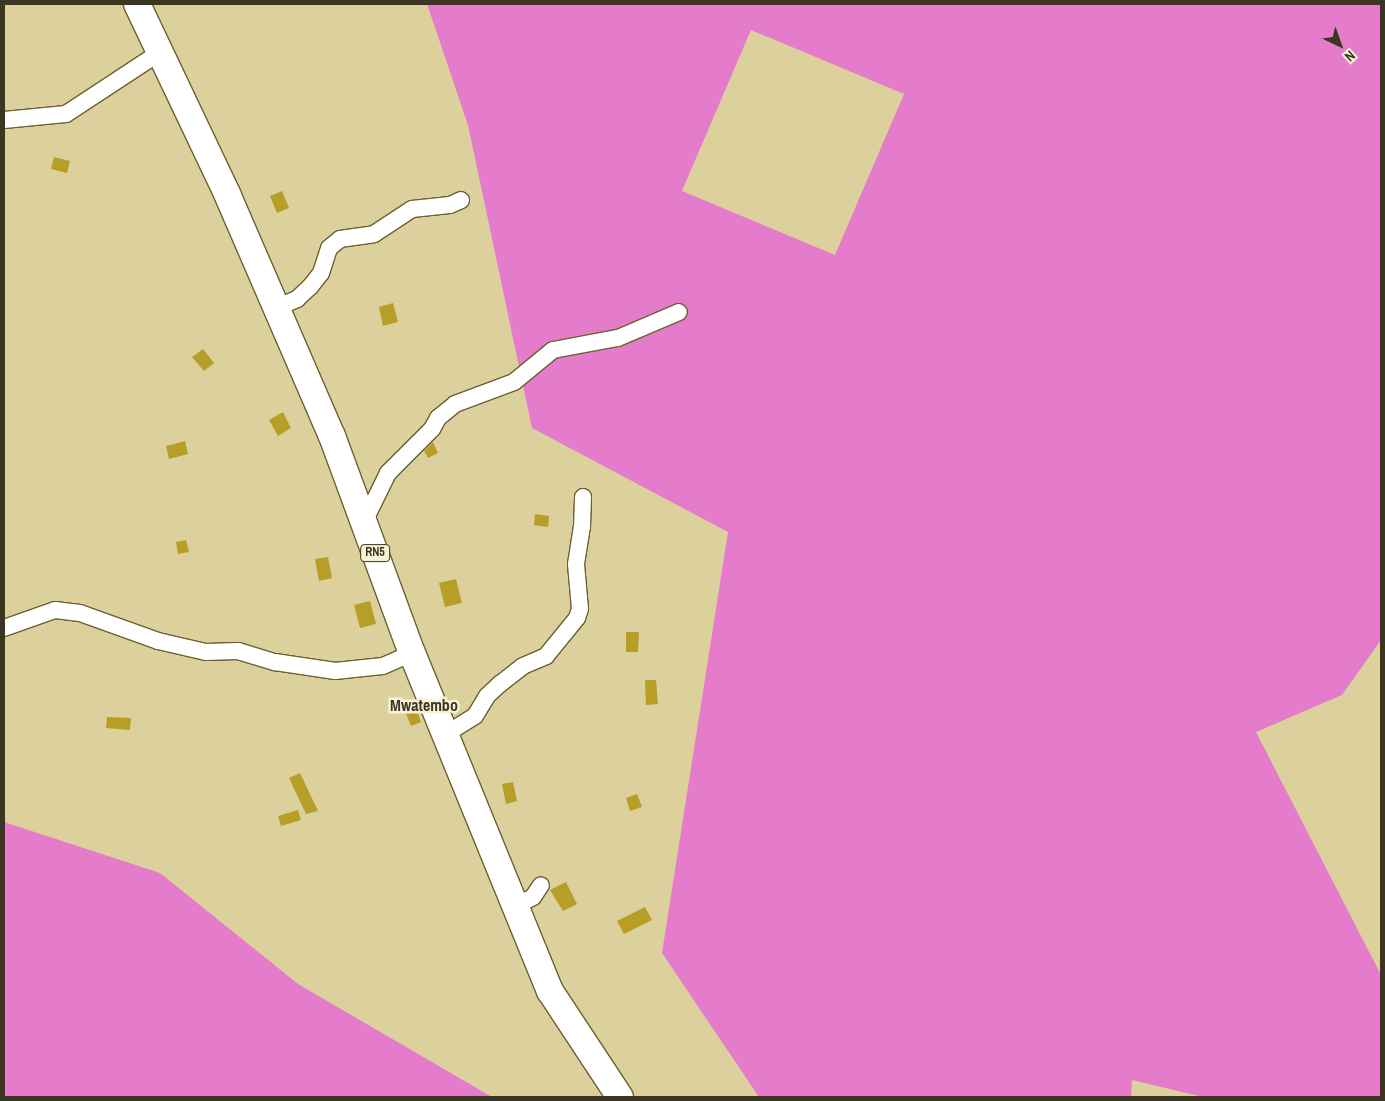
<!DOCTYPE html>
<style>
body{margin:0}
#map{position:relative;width:1385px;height:1101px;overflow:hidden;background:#dcd19c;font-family:"Archivo Narrow",sans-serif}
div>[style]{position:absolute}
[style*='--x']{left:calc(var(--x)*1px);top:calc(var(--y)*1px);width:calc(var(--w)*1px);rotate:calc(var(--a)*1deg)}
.green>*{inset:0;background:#e57bcb}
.building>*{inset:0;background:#b69e27}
.roads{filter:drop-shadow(1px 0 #6b602f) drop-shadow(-1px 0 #6b602f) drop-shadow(0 1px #6b602f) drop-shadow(0 -1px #6b602f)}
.minor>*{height:16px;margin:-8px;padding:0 8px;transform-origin:8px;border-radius:8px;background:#fff}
.trunk>*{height:26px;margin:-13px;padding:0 13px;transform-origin:13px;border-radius:13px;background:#fff}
span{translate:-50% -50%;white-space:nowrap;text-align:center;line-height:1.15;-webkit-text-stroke:5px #f7f1d7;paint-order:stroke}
.shield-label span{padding:1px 4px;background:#f7f1d7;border:1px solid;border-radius:4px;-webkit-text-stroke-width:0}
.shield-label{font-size:12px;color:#3b3621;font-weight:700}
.quarter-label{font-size:16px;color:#3b3621;font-weight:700}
.frame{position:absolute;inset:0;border:5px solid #3b3621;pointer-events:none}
.north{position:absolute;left:1315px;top:20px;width:50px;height:50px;-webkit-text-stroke:4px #f7f1d7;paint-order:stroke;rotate:138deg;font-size:14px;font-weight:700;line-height:20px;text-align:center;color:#3b3621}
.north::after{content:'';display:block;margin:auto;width:18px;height:22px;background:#3b3621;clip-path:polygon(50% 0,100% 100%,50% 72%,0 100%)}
</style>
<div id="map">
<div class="green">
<div style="clip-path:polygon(evenodd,427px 4px,1381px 4px,1381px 640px,1342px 695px,1256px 732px,1381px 975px,1381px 1097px,1203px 1097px,1132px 1080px,1131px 1097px,759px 1097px,662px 953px,728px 532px,532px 428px,468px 125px,427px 4px,751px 30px,904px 94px,835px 255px,682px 191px,751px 30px)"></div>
<div style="clip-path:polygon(4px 822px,160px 873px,298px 984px,492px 1097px,4px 1097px)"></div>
</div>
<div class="building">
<div style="clip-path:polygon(54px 157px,70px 161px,67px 173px,51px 169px)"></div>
<div style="clip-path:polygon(282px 191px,289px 208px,277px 213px,270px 196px)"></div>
<div style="clip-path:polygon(393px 303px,398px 322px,383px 326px,379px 307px)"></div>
<div style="clip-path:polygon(203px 349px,214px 363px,204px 371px,192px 357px)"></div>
<div style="clip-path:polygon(283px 412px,291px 428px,278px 436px,269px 420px)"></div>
<div style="clip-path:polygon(185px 441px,188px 454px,169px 459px,166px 446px)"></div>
<div style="clip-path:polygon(433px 442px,438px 453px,428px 458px,424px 451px)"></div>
<div style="clip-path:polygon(535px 514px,549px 516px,548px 527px,534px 525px)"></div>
<div style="clip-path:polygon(186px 540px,189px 552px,178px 554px,176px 542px)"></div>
<div style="clip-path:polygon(328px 557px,332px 578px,319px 581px,315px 559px)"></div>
<div style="clip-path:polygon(456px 579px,462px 603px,445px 607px,439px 583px)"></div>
<div style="clip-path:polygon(370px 601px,376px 624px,360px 628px,354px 605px)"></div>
<div style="clip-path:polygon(626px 632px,639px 632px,638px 652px,626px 652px)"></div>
<div style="clip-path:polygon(645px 680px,656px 680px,658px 704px,646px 705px)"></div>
<div style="clip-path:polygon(414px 702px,421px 722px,411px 726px,403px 706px)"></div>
<div style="clip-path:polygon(107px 717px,131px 718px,130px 730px,106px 728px)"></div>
<div style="clip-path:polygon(300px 773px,318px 811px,306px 814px,289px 778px)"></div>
<div style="clip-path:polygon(513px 782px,517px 801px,506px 804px,502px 784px)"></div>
<div style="clip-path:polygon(637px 794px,642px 807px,630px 811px,626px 798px)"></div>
<div style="clip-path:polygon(298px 810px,301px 820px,281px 826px,278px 816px)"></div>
<div style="clip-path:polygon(566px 882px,577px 904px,563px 911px,550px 890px)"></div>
<div style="clip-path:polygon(645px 907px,652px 920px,624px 934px,617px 921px)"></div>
</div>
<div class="roads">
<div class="minor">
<div style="--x:4;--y:120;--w:62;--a:-5.5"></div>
<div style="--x:66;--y:114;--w:111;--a:-33.3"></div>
<div style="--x:275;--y:308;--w:24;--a:-22"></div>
<div style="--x:297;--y:299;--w:18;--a:-43"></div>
<div style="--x:310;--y:287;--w:18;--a:-52"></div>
<div style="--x:321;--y:273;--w:26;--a:-72"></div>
<div style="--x:329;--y:248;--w:14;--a:-39"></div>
<div style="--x:340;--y:239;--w:34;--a:-8"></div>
<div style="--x:374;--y:234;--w:45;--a:-33.3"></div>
<div style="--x:412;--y:209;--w:38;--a:-6"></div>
<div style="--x:450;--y:205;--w:12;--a:-24"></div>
<div style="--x:364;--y:522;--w:55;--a:-63.9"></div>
<div style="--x:388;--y:473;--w:62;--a:-45"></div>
<div style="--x:432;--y:429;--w:13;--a:-61"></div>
<div style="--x:438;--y:418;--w:22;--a:-39"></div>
<div style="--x:455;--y:404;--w:63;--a:-20.4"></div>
<div style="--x:514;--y:382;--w:50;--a:-39.4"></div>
<div style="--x:553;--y:350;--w:66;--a:-10.5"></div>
<div style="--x:618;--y:338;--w:66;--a:-23.1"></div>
<div style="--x:4;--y:628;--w:54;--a:-19.4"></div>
<div style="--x:55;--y:610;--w:25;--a:7"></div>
<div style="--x:80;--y:613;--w:83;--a:19.7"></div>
<div style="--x:158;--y:641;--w:49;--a:12.9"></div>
<div style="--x:206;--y:652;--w:32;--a:-2"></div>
<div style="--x:238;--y:651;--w:39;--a:17"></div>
<div style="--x:275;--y:662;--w:61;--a:8.5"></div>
<div style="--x:335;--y:671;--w:48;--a:-5.9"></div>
<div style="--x:383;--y:666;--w:32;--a:-24"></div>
<div style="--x:446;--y:734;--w:34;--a:-32"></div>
<div style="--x:475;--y:716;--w:23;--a:-59"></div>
<div style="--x:487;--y:696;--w:18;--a:-43"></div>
<div style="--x:500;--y:684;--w:29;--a:-38"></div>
<div style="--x:523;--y:666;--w:25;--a:-23"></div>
<div style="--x:546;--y:656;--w:49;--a:-50.8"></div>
<div style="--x:577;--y:618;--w:9;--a:-72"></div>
<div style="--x:580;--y:609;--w:45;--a:-95.1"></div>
<div style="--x:576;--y:564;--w:37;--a:-81"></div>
<div style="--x:582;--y:527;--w:30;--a:-88"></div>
<div style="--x:518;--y:905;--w:17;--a:-28"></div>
<div style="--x:533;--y:897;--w:14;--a:-56"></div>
</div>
<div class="trunk">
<div style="--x:137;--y:4;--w:212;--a:64.6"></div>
<div style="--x:228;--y:196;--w:262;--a:66.6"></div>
<div style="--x:332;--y:436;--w:231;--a:69.8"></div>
<div style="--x:412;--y:653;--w:365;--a:67.8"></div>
<div style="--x:550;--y:991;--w:127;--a:56.6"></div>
</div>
</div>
<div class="shield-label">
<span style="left:375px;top:553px">RN5</span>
</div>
<div class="quarter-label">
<span style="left:424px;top:705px">Mwatembo</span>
</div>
<div class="frame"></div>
<div class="north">N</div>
</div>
